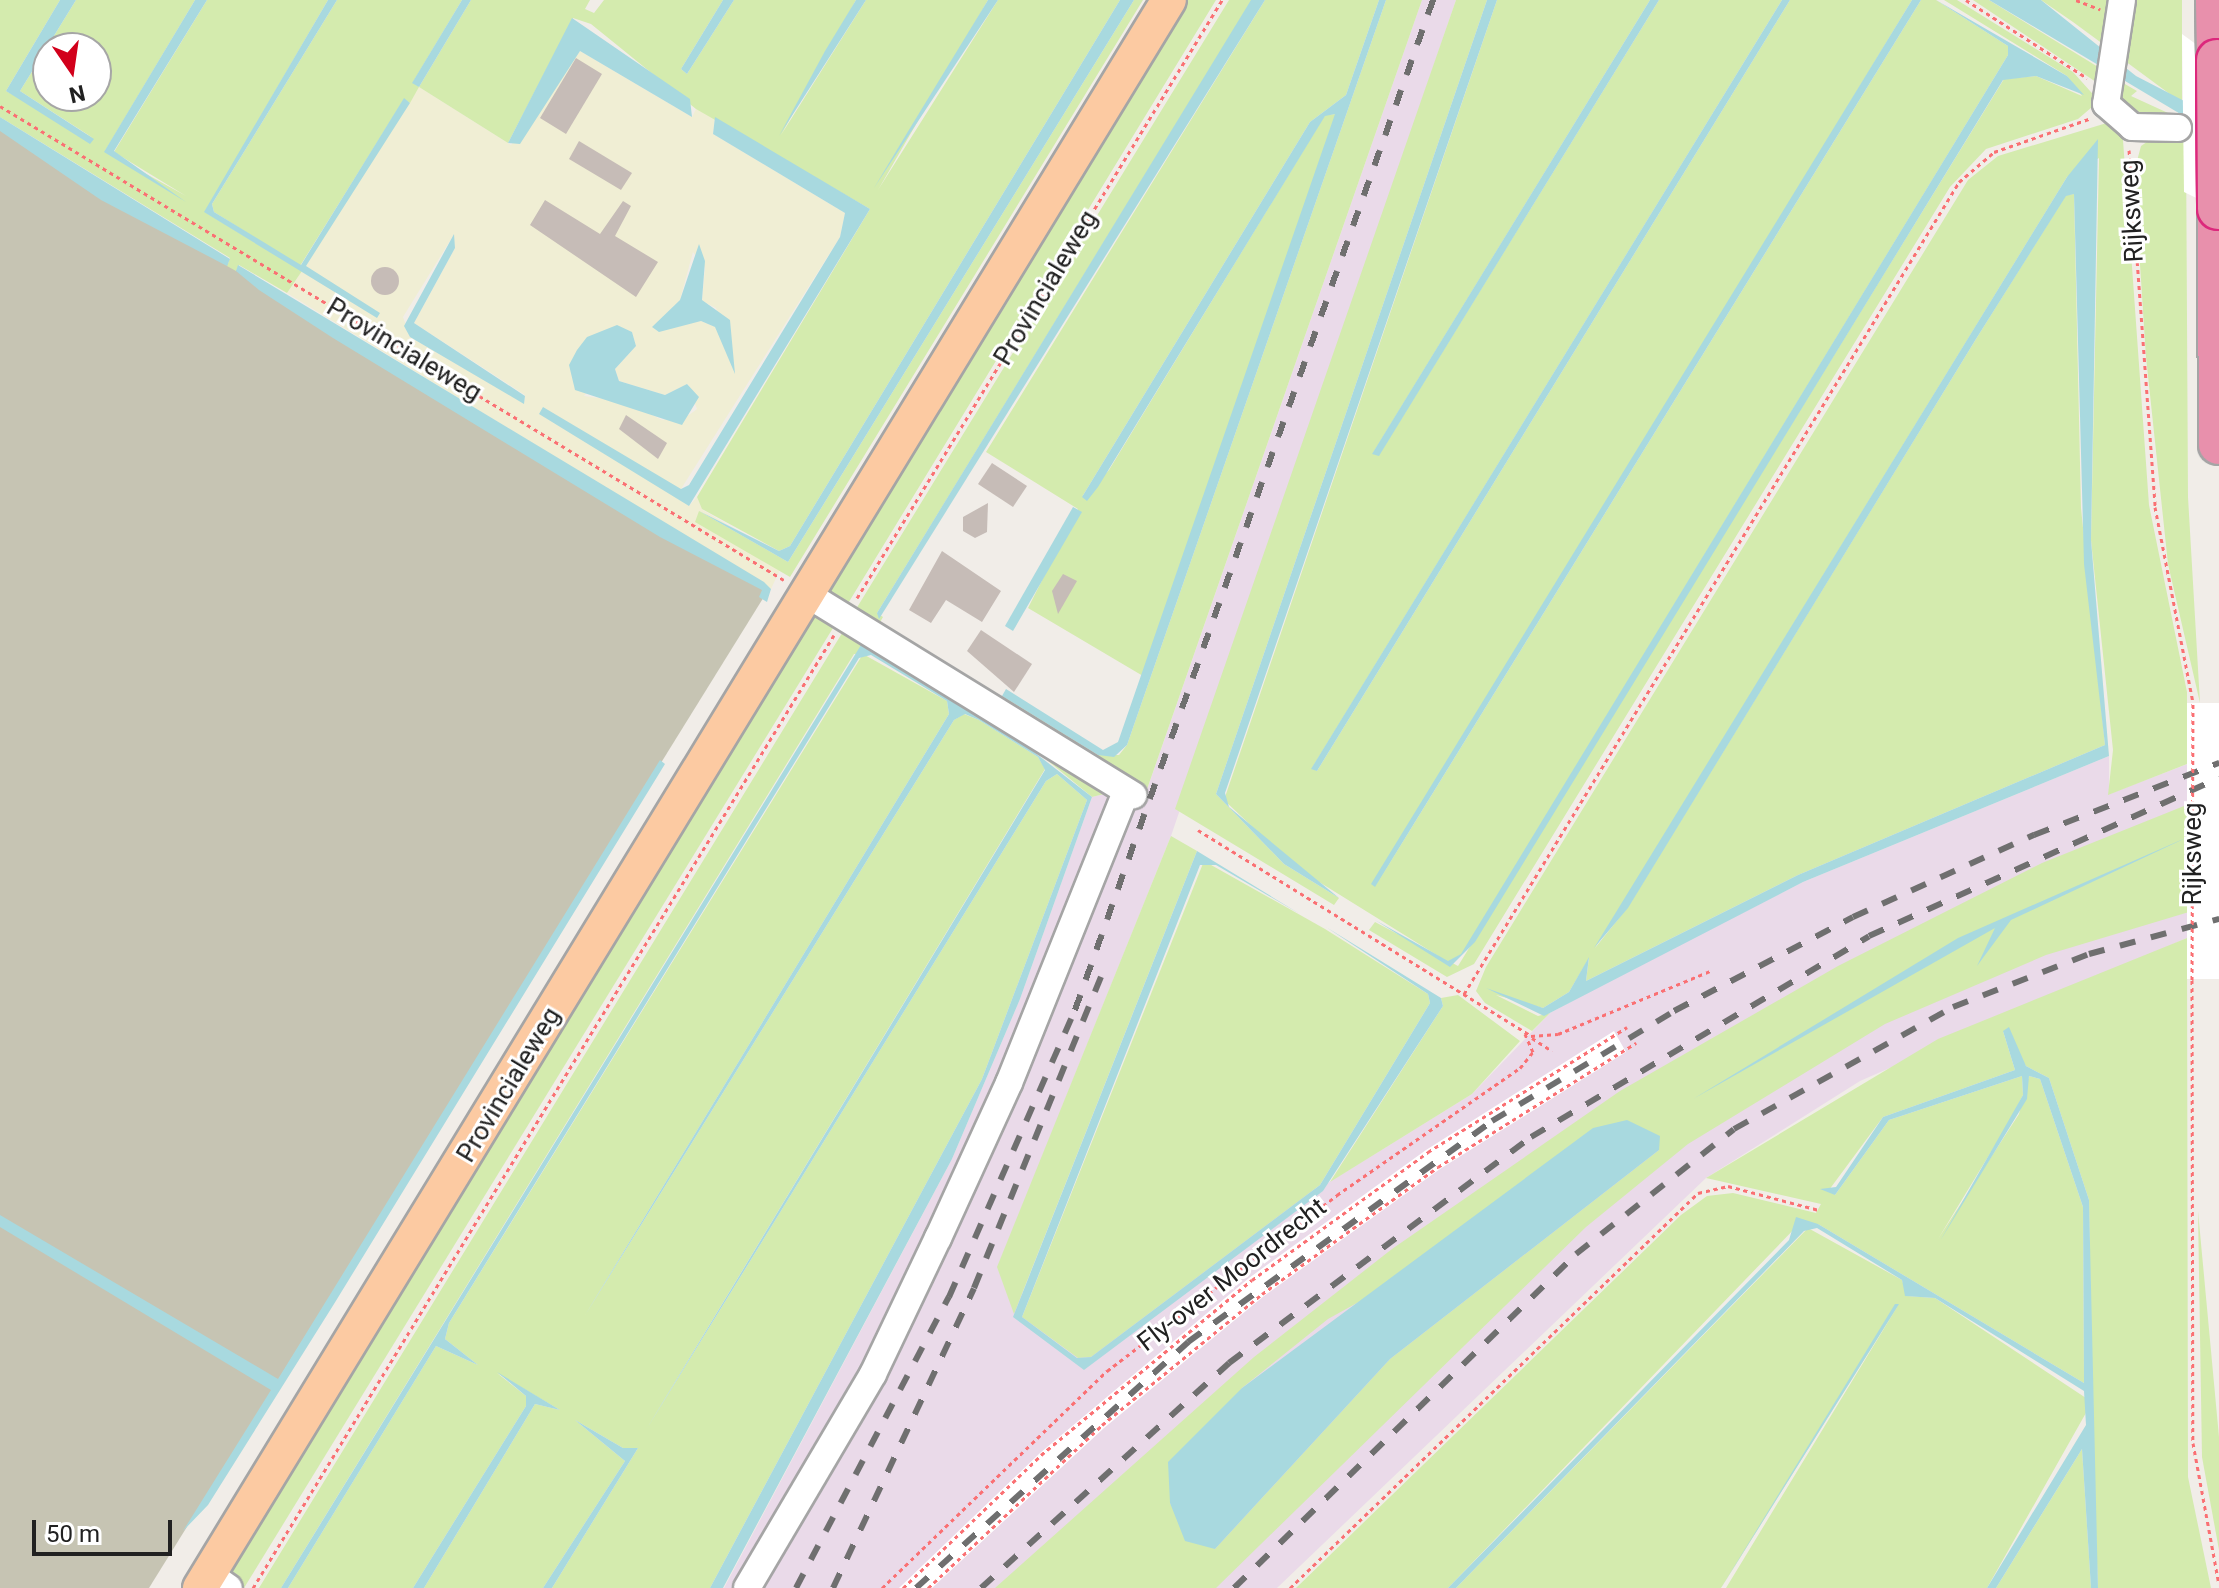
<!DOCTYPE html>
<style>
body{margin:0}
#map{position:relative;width:2219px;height:1588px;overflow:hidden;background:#f1ede8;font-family:Roboto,sans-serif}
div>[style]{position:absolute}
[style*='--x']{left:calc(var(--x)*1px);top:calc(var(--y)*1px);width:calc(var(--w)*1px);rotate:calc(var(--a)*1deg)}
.industrial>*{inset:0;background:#eadae9}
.construction>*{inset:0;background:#c6c4b3}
.farmland>*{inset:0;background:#f0eed4}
.grass>*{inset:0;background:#d4ebae}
.water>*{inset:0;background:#a8d9df}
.pier>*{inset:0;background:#fff}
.building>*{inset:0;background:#c6bcb7}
.round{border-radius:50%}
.path>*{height:3px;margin-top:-1.5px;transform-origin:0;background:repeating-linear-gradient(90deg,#fa7073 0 4px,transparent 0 8px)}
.roads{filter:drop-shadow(2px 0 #a5a5a5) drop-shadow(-2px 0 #a5a5a5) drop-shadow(0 2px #a5a5a5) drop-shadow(0 -2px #a5a5a5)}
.minor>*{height:26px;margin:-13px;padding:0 13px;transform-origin:13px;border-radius:13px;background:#fff}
.major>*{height:34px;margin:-17px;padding:0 17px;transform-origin:17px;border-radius:17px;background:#fccaa2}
.highway>*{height:40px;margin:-20px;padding:0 20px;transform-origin:20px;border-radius:20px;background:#e890ac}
.rail>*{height:6px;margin-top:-3px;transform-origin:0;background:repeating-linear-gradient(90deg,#6f6f6f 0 16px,transparent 0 32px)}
.path-bridge>*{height:3px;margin-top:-1.5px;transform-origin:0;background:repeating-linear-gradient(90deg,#fa7073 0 4px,transparent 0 8px)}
.bridges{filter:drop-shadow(2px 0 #dc287c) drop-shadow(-2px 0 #dc287c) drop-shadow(0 2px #dc287c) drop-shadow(0 -2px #dc287c)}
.highway-bridge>*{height:40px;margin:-20px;padding:0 20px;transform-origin:20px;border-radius:20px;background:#e890ac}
span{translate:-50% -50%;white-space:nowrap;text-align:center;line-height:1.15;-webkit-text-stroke:6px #fff;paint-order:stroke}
.street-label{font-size:26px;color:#212121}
.north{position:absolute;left:32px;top:32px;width:80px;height:80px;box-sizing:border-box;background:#fff;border:2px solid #a6a6a6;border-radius:50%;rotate:167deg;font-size:22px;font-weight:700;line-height:32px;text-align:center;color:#212121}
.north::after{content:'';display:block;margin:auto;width:28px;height:36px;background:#d2001b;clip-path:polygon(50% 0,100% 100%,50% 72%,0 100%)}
.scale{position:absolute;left:32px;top:1520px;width:140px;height:36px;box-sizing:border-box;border:4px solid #212121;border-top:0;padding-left:10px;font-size:24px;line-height:28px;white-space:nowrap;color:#212121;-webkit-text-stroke:6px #fff;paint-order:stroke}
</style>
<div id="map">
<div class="industrial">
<div style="clip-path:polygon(1422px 0,1456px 0,1171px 836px,1062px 1107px,1017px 1318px,1323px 1186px,1472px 1094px,1550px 1013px,1616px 977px,1803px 882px,2109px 756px,2109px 794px,2219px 752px,2187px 938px,1860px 1081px,1706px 1178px,1277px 1588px,724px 1588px,952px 1159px,1020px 999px,1092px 797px,1112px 792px,1142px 804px)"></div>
</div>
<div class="construction">
<div style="clip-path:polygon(0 126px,767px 592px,149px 1588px,0 1588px)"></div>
</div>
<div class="farmland">
<div style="clip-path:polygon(evenodd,580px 51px,692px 117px,696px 109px,715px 117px,713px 134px,845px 213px,840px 237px,681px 489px,689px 506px,697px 497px,703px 510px,785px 559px,771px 589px,287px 293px,302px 271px,378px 317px,305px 266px,419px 87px,511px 145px,580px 51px,453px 236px,455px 248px,414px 323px,525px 395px,524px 403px,410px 337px,403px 317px,453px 236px,580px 51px,693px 252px,705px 268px,702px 301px,716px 308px,735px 373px,716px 327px,701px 321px,653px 327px,680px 300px,693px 252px,580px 51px,632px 332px,636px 346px,615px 369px,619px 381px,665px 395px,688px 384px,697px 409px,689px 415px,662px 420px,627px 402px,584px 396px,632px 332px)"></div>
</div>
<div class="grass">
<div style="clip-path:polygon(evenodd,0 0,60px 0,6px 91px,93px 138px,20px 91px,76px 0,195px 0,105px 151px,186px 196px,114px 152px,207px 0,328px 0,205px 212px,302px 271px,287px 293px,239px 265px,236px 271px,227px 266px,230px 258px,0 117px,0 0,48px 48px,96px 48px,96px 96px,48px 96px,48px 48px)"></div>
<div style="clip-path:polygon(337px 0,462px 0,413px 82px,419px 87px,471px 0,590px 0,585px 9px,594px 13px,604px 0,723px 0,681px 69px,687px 74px,734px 0,856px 0,781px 135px,866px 0,988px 0,878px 190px,998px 0,1120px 0,790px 546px,779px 551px,702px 509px,697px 497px,870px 209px,696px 109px,591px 24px,573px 18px,508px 143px,419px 87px,410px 103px,404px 99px,300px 266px,214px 212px,212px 204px)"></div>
<div style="clip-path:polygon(1134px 0,1143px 0,790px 577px,695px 522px,699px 511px,788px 562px)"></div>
<div style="clip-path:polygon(1183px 0,1216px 0,844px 610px,829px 596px,836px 568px,1009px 300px,1029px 253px)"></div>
<div style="clip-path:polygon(1229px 0,1252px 0,877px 613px,883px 617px,875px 631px,853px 614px)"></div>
<div style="clip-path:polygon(1265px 0,1379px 0,1346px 95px,1310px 122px,1082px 497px,1109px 470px,1325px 115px,1336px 114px,1143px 676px,1028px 608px,1078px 509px,986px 452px)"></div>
<div style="clip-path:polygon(1386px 0,1422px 0,1145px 795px,994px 706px,1002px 696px,1098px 755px,1119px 755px,1127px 745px)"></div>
<div style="clip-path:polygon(1456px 0,1487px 0,1216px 794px,1284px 864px,1339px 898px,1334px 905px,1175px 809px)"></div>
<div style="clip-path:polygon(1497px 0,1650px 0,1373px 453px,1379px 455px,1659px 0,1782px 0,1312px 768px,1317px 771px,1790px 0,1912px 0,1375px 887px,1921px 0,1936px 0,2008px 46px,2008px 55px,1462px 954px,1448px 962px,1295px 867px,1224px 800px)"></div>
<div style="clip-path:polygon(1944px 0,1957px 0,2073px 72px,2099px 101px,2078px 119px,1986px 149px,1950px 187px,1474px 964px,1447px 977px,1369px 930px,1375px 922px,1458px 966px,2004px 79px,2036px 76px,2082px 96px,2067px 76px)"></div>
<div style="clip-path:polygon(1973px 0,1989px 0,2103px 70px,2099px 84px)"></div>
<div style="clip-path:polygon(2041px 0,2112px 0,2107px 47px,2073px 22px)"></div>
<div style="clip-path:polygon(2131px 0,2182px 0,2182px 103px,2125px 61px)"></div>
<div style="clip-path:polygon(2118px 80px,2137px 91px,2131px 96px,2179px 118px,2123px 113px)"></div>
<div style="clip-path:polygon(2110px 122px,2123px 140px,2149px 505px,2187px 692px,2187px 764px,2108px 795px,2113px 750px,2091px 540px,2099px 158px,2067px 177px,1595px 948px,1628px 907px,1976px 339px,2066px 195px,2074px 194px,2081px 508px,2105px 745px,1798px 875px,1586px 981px,1589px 958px,1569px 992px,1543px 1008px,1496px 995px,1538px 1016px,1550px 1013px,1532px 1031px,1485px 1003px,1476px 991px,1486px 967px,1968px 180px,1998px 156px)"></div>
<div style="clip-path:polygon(2154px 137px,2186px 138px,2188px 497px,2200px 703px,2168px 564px,2146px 357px,2134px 172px,2141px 146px)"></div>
<div style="clip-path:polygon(817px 615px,835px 619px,833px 628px,244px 1588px,230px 1572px,240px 1546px,797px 635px)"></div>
<div style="clip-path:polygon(847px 625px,1112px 792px,1092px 797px,1036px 751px,878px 653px,854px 654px,281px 1588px,259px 1588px)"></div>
<div style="clip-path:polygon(863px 654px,947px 701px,949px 714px,584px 1317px,954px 720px,964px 714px,979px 720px,1038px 757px,1045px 769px,646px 1430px,1046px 781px,1057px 774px,1087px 800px,982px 1079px,710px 1588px,552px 1588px,638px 1448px,623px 1448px,575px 1420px,625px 1461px,543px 1588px,424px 1588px,535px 1404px,560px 1410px,497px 1373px,526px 1396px,526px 1406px,413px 1588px,288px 1588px,436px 1346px,478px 1365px,445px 1339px,449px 1323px)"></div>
<div style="clip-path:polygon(evenodd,2189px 804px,2189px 912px,2046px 955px,1885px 1024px,1688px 1144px,1586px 1227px,1216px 1588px,995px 1588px,1254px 1357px,1392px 1249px,1620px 1091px,1838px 966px,2042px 863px,2189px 804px,1659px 1136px,1659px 1150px,1390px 1359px,1215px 1549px,1177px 1516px,1170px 1503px,1242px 1388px,1328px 1319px,1659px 1136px)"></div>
<div style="clip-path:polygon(1171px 836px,1197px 851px,1014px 1314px,997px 1267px)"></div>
<div style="clip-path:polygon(1204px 861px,1325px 929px,1428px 994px,1430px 1003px,1320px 1185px,1091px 1357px,1078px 1358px,1022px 1317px)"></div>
<div style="clip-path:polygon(2187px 938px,2188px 1477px,2211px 1588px,2098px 1588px,2091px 1404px,1987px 1588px,1726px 1588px,1899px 1304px,1721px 1588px,1456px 1588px,1808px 1228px,1902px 1280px,1907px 1296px,1935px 1298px,2092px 1402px,2089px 1200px,2049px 1078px,2026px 1066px,2003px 1031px,2015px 1070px,1883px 1117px,1829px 1190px,1835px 1195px,1889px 1120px,2022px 1076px,2023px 1095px,2011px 1119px,1938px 1239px,2019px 1114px,2029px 1076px,2040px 1079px,2083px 1207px,2084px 1383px,1818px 1224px,1798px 1225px,1448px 1588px,1296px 1588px,1681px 1215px,1707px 1196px,1733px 1193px,1816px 1213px,1821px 1204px,1706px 1178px,1938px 1039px)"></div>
<div style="clip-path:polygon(1458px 995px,1520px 1041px,1472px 1094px,1330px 1182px,1443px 1006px,1441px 998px)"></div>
<div style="clip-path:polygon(2198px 1211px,2219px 1437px,2219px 1550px,2202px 1457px)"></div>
<div style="clip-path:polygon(2082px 1449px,2091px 1588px,1996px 1588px)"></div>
</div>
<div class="water">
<div style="clip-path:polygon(60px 0,76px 0,20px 91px,94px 139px,90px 144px,6px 91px)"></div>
<div style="clip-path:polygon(195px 0,207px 0,114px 151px,186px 202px,104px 152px)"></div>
<div style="clip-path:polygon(328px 0,337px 0,212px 204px,214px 212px,301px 265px,404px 98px,410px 103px,306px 266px,380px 313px,377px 318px,204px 212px)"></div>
<div style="clip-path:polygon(462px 0,471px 0,419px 87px,412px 83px)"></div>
<div style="clip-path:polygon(723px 0,734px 0,687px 74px,681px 69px)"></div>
<div style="clip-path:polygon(856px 0,866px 0,779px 136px,825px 51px)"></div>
<div style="clip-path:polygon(988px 0,998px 0,874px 188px,904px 138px)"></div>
<div style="clip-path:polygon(1120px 0,1134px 0,788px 562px,699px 511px,779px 551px,790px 546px)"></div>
<div style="clip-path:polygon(1251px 0,1265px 0,879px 619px,877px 613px)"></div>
<div style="clip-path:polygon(1379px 0,1386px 0,1127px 745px,1114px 757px,1098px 755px,1002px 696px,1006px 689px,1103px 750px,1118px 742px,1335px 114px,1325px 116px,1098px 487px,1087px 501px,1082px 497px,1310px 122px,1346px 95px)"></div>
<div style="clip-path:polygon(1487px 0,1497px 0,1225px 793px,1229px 807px,1339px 898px,1284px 864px,1216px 794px)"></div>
<div style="clip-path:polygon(1650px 0,1659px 0,1379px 456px,1372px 454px)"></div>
<div style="clip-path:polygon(1782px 0,1790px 0,1317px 771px,1311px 769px)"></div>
<div style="clip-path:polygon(1912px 0,1921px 0,1375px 887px,1371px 884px)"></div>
<div style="clip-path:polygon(1936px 0,2067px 76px,2084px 95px,2036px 76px,2003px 80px,1475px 942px,1450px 967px,1375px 920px,1448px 961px,1461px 954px,2008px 55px,2008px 46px)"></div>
<div style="clip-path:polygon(1989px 0,2041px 0,2136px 76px,2219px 119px,2219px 137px)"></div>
<div style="clip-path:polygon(572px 18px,690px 99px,692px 117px,580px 51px,520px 144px,508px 143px)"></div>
<div style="clip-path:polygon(0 117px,230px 259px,227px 266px,101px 200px,0 131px)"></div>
<div style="clip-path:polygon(715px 117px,870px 209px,689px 506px,539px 414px,543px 407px,681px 489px,689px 485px,840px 237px,845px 213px,713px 134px)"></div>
<div style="clip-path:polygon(2098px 139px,2091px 540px,2109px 756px,1803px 882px,1544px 1016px,1486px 988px,1543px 1008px,1569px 992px,1589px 957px,1586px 981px,1798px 875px,2105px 745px,2084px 564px,2074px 194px,2066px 196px,1976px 339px,1628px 908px,1594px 948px,2067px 177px)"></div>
<div style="clip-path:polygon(454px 234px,455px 248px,414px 323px,525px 396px,524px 404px,410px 337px,404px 326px)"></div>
<div style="clip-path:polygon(699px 244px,705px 261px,702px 300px,730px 320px,735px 374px,715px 327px,701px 321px,659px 332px,652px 327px,680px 300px)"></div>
<div style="clip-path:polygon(238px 265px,764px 582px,771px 589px,767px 602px,759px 597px,762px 590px,660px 537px,333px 338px,259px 290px,236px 271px)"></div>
<div style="clip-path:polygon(617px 325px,632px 332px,636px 346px,615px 369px,619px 381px,665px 395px,687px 384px,699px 397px,682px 425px,575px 390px,569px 365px,577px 350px,587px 337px)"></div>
<div style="clip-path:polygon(1073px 507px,1082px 512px,1013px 631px,1005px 626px)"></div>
<div style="clip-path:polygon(861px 645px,1007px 731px,1092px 797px,1020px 999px,952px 1159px,723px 1588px,710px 1588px,982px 1079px,1087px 800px,1057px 774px,1046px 781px,646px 1430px,1045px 770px,1038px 757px,979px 720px,965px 714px,954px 720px,584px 1317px,949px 714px,947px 701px,871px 655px,859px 658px,449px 1323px,445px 1339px,478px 1365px,436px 1346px,288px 1588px,281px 1588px)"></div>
<div style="clip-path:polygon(660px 760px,665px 764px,334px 1304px,208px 1505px,183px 1531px,271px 1390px,0 1227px,0 1215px,278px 1379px)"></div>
<div style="clip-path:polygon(2190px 836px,2011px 920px,1977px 966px,1995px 928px,1693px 1099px,1958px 938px)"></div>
<div style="clip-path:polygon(1197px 851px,1300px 914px,1216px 865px,1200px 865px,1022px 1317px,1077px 1358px,1091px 1357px,1320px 1185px,1430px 1003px,1428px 994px,1326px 927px,1441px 998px,1443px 1006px,1323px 1191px,1084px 1370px,1013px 1317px)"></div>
<div style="clip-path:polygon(2009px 1027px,2026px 1066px,2049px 1078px,2089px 1200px,2098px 1588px,2091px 1588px,2082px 1449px,1996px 1588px,1987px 1588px,2086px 1425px,2084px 1391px,1935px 1298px,1905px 1296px,1902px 1280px,1817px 1228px,1804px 1231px,1456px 1588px,1448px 1588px,1789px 1240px,1796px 1217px,1818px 1224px,2084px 1383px,2083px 1207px,2040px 1079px,2029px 1076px,2027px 1099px,1940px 1241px,2023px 1095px,2022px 1076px,1889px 1120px,1835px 1195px,1820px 1189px,1836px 1187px,1883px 1117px,2015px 1070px,2003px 1031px)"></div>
<div style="clip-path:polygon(1627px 1120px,1660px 1136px,1659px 1150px,1390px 1359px,1215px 1549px,1185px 1541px,1170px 1503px,1168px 1462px,1242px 1388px,1593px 1128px)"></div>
<div style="clip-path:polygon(1895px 1304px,1899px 1304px,1721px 1588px)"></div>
<div style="clip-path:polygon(497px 1372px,560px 1410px,535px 1404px,424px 1588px,413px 1588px,526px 1406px,526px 1396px)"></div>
<div style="clip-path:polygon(575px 1420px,623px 1448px,638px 1448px,552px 1588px,543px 1588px,625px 1461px)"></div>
</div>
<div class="pier">
<div style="clip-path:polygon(2182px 34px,2219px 61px,2219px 209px,2184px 192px)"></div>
<div style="clip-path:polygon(2187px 703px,2219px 703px,2219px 979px,2187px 979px)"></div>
<div style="clip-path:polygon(1614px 1031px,1626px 1052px,1440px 1169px,1264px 1296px,1104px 1428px,932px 1588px,899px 1588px,1040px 1453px,1249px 1278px,1426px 1150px)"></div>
</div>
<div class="building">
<div style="clip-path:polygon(576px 58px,602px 74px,566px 134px,540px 118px)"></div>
<div style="clip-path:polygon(579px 141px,632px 173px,621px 190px,569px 159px)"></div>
<div style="clip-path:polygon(545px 200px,600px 234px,623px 201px,631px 206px,615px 236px,658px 262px,636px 297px,530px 225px)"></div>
<div class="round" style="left:371px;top:267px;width:28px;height:28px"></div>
<div style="clip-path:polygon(626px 415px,667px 443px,658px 459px,619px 429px)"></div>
<div style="clip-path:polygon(992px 463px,1027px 486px,1013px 507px,978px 484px)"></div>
<div style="clip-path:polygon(988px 503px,987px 532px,975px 538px,963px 531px,963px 517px)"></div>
<div style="clip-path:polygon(942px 551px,1001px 591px,982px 622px,946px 600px,931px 623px,909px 610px)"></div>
<div style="clip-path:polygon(1063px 574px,1077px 581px,1058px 614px,1052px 591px)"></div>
<div style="clip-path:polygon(981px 630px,1032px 664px,1014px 692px,967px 651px)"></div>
</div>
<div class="path">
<div style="--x:1966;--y:0;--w:144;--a:32.8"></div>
<div style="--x:2076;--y:0;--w:26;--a:21"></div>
<div style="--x:0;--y:106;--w:916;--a:31.16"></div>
<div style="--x:2129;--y:150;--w:358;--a:85.8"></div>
<div style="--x:2155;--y:507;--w:200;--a:79"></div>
<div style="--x:857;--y:598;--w:701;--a:-58.6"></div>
<div style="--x:1198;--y:830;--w:392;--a:31.7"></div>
<div style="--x:1531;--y:1036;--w:27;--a:-4"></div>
<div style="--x:1558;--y:1034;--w:165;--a:-22.5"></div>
<div style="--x:2192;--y:980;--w:463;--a:89.9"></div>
<div style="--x:2193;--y:1443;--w:143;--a:79.6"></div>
<div style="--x:1464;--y:994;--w:951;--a:-58.63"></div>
<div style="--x:1959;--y:182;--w:46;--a:-40.6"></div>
<div style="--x:1994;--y:152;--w:101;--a:-19.2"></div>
<div style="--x:1532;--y:1038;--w:24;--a:33"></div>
<div style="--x:253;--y:1588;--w:1116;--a:-58.63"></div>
<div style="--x:882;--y:1588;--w:313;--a:-44"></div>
<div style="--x:1107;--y:1371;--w:290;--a:-37.4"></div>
<div style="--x:1337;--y:1195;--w:223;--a:-34.8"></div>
<div style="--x:1520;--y:1068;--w:21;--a:-51"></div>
<div style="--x:1533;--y:1052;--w:20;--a:-114"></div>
<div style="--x:903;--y:1588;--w:192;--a:-43.9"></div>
<div style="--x:1041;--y:1455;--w:274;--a:-39.7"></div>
<div style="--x:1252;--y:1280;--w:218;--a:-36"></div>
<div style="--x:1428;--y:1152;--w:235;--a:-32.1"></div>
<div style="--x:928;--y:1588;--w:238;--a:-43.1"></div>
<div style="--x:1102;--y:1425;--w:207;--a:-39.3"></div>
<div style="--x:1262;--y:1294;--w:217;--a:-35.8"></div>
<div style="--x:1438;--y:1167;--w:234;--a:-32.1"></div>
<div style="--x:1290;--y:1588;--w:568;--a:-44.07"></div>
<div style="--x:1698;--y:1193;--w:31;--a:-13"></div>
<div style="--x:1728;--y:1186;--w:94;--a:14.8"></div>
</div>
<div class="roads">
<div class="minor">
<div style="--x:2122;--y:0;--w:105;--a:98.7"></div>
<div style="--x:2106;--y:104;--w:35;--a:41"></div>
<div style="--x:2132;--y:127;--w:46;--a:1.2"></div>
<div style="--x:808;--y:595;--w:382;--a:31.6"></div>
<div style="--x:209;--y:1574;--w:24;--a:35"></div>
<div style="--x:747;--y:1588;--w:248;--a:-59.5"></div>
<div style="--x:873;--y:1374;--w:151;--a:-64.5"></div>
<div style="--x:938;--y:1238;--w:170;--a:-65.4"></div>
<div style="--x:1009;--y:1083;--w:314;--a:-68.1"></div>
</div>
<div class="major">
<div style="--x:200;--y:1588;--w:1860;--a:-58.61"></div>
</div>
<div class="highway">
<div style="--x:2216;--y:0;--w:60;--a:89"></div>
<div style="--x:2218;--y:209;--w:235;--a:89.8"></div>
</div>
</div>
<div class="rail">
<div style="--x:796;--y:1588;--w:329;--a:-62.3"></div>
<div style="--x:949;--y:1297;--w:313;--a:-66.3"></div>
<div style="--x:1075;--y:1010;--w:1072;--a:-70.48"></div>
<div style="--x:833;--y:1588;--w:331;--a:-64.8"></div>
<div style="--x:974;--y:1288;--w:336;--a:-67.8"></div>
<div style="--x:916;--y:1588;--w:367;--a:-42.1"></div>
<div style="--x:1188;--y:1342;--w:376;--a:-36"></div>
<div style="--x:1492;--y:1121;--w:213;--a:-31.1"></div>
<div style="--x:1674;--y:1011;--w:202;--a:-27.7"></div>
<div style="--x:1853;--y:917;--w:199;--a:-24.4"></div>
<div style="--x:2034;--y:835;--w:199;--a:-21.3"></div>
<div style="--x:981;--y:1588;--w:335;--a:-42.2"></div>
<div style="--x:1229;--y:1363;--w:377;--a:-36.8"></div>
<div style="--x:1531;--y:1137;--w:393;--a:-30.7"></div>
<div style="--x:1869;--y:936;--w:384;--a:-24.3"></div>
<div style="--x:1234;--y:1588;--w:478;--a:-44.3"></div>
<div style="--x:1576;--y:1254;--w:201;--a:-38.3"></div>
<div style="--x:1734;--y:1129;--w:251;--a:-29.1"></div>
<div style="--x:1953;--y:1007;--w:146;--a:-21.3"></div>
<div style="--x:2089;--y:954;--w:135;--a:-15.1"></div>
</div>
<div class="path-bridge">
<div style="--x:2192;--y:980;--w:277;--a:-89.8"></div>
</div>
<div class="bridges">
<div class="highway-bridge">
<div style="--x:2217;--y:60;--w:149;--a:89.6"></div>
</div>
</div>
<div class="street-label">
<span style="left:2132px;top:211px;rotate:-93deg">Rijksweg</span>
<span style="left:1046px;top:288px;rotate:-59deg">Provincialeweg</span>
<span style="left:404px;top:350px;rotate:31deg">Provincialeweg</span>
<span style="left:2193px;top:854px;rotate:-90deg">Rijksweg</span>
<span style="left:509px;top:1085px;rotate:-59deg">Provincialeweg</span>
<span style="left:1232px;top:1275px;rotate:-38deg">Fly-over Moordrecht</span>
</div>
<div class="north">N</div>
<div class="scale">50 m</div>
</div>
